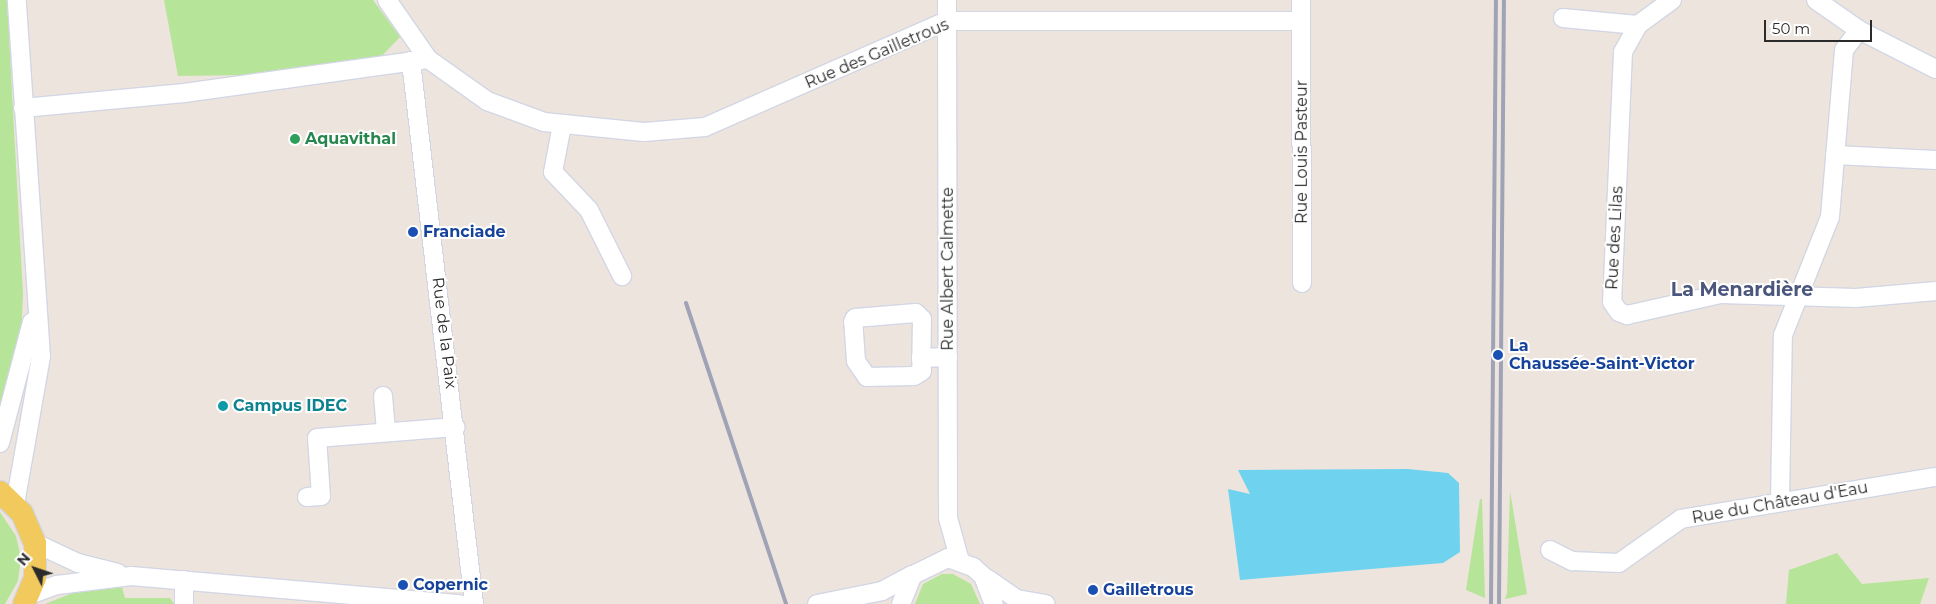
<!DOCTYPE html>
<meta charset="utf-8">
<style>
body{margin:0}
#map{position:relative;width:1936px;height:604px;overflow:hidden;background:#ede5dd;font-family:Montserrat,sans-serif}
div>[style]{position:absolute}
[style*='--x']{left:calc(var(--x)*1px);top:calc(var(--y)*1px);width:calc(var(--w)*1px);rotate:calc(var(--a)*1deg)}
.green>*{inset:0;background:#b6e499}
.water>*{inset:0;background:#6fd3ef}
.roads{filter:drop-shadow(1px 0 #d2d6e4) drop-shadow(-1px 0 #d2d6e4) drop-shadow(0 1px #d2d6e4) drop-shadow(0 -1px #d2d6e4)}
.minor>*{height:18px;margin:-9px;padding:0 9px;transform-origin:9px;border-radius:9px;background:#fff}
.major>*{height:22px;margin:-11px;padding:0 11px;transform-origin:11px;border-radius:11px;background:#f1c95d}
.rail>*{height:4px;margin:-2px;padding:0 2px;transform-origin:2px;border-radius:2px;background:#9fa3b5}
.dots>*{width:14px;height:14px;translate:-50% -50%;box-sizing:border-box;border:2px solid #fff;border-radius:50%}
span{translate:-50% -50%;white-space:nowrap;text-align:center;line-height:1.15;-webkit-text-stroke:4px #fff;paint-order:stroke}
.street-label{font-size:16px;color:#2b2b2b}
.leisure-label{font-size:16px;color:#27864d;font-weight:700}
.left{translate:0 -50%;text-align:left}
.transit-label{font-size:16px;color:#164399;font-weight:700}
.culture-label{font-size:16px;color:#0d838f;font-weight:700}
.quarter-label{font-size:19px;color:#4b567c;font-weight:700}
.north{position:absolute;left:10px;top:544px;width:50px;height:50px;-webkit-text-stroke:4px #fff;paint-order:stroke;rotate:311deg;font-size:14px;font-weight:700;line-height:20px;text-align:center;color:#2b2b2b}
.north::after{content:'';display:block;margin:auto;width:18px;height:22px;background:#2b2b2b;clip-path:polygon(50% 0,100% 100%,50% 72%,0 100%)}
.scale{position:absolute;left:1764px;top:20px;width:108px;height:22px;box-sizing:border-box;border:2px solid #2b2b2b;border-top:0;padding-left:6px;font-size:15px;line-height:18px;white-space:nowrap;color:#2b2b2b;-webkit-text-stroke:4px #fff;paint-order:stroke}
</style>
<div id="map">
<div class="green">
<div style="clip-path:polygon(0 0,7px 0,23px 294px,21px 339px,0 428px)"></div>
<div style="clip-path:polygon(164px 0,373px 0,400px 37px,377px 61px,243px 75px,178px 76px)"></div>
<div style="clip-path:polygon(1510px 491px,1527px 594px,1505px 599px,1507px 593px)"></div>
<div style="clip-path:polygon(1480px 499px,1482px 499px,1485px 598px,1466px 590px)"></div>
<div style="clip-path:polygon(0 512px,16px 536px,21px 558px,18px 581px,5px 604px,0 604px)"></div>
<div style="clip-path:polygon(1837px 553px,1862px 584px,1929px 578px,1920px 604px,1786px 604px,1789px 570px)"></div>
<div style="clip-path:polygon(942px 574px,953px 574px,971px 584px,980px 604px,915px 604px,923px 584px)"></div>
<div style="clip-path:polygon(122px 587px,125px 598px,170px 598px,174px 604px,45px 604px,80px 590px)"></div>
</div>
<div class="water">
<div style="clip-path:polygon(1408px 469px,1448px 473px,1459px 483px,1460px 552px,1443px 563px,1240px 580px,1228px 489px,1250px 494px,1238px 470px)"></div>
</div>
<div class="roads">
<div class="minor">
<div style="--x:387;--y:0;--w:72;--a:55.2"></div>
<div style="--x:428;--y:59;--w:72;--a:35.4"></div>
<div style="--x:487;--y:101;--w:61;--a:20.2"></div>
<div style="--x:544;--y:122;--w:100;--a:5.7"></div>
<div style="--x:644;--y:132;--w:61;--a:-4.7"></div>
<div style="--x:705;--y:127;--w:264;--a:-23.7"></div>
<div style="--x:947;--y:21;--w:354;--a:0"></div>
<div style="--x:947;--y:0;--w:518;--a:89.89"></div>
<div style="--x:948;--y:518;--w:45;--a:74.4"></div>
<div style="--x:1301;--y:0;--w:283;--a:89.8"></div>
<div style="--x:1672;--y:0;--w:42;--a:143.7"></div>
<div style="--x:1638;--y:25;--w:31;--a:119"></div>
<div style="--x:1623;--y:52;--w:250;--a:92.5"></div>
<div style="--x:1612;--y:302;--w:12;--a:55"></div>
<div style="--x:1619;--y:312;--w:9;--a:21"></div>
<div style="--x:1627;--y:315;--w:96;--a:-12.6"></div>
<div style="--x:1721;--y:294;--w:135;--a:1.7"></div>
<div style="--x:1856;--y:298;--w:80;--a:-5"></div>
<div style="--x:1816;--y:0;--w:52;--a:34.9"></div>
<div style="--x:1859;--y:30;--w:86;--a:26.9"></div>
<div style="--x:1563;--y:18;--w:75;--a:5.3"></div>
<div style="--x:411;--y:61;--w:547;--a:83.38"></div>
<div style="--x:23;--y:108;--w:162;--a:-5.3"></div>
<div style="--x:184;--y:93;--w:240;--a:-7.9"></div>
<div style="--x:562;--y:125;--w:48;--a:100.8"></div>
<div style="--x:553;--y:172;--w:52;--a:46.5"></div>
<div style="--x:589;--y:210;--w:74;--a:63.4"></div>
<div style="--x:1835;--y:155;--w:101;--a:2.8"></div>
<div style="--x:921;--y:358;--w:13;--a:86"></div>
<div style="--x:922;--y:371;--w:9;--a:148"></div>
<div style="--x:914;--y:376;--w:47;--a:178.8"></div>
<div style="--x:867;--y:377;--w:19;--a:-125"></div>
<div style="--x:856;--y:361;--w:39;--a:-94"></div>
<div style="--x:853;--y:322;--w:4;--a:-63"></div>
<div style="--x:855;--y:318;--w:61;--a:-4.7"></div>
<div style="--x:916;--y:313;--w:8;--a:45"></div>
<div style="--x:922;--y:319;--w:39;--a:91"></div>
<div style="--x:921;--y:358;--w:27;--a:-2"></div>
<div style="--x:383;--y:396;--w:36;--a:85"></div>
<div style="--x:0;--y:443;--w:125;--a:-75.2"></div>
<div style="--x:307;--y:497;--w:14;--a:-4"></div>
<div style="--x:321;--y:496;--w:58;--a:-93.9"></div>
<div style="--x:317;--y:438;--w:139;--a:-4.5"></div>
<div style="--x:1780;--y:501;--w:166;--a:-89"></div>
<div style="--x:1783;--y:335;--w:127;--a:-68.3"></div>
<div style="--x:1830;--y:217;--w:168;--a:-85.2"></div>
<div style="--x:1844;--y:50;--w:25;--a:-53"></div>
<div style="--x:15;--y:504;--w:150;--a:-80"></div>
<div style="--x:41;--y:356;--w:357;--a:-93.9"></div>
<div style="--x:35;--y:543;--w:47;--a:24.9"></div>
<div style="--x:78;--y:563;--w:41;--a:14"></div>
<div style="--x:1550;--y:550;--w:25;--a:27"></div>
<div style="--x:1572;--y:561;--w:47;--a:2.4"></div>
<div style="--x:1619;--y:563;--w:76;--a:-35.4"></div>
<div style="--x:1681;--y:519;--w:258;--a:-9.4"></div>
<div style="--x:988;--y:579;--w:35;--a:35"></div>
<div style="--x:1017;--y:599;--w:29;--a:10"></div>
<div style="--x:29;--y:595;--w:30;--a:-20"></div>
<div style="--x:57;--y:585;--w:75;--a:-6.9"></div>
<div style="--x:131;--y:576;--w:330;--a:4.9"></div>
<div style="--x:184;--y:604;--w:24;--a:-90"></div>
<div style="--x:817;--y:604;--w:66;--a:-11.3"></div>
<div style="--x:882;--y:591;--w:34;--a:-28"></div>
<div style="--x:901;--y:604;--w:31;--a:-68"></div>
<div style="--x:913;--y:575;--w:39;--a:-26"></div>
<div style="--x:948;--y:558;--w:27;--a:20"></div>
<div style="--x:973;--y:567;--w:13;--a:42"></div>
<div style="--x:983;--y:576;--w:30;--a:69"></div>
</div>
<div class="major">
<div style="--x:0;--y:492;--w:30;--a:44"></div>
<div style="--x:22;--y:513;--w:33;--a:67"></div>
<div style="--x:35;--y:543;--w:35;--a:90"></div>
<div style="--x:35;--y:578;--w:28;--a:113"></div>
</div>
</div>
<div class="rail">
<div style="--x:686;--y:303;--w:317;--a:71.6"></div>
<div style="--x:1491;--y:604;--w:604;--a:-89.53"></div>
<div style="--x:1499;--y:604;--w:604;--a:-89.53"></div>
</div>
<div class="dots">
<div style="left:295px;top:139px;background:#2e9e5b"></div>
<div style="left:413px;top:232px;background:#1a4fb4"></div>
<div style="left:1498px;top:355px;background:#1a4fb4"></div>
<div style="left:223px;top:406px;background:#0f9aa8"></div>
<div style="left:403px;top:585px;background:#1a4fb4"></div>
<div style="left:1093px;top:590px;background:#1a4fb4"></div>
</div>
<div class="street-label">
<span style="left:877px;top:54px;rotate:-23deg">Rue des Gailletrous</span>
<span style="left:1302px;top:152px;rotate:-90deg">Rue Louis Pasteur</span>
<span style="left:1615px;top:238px;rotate:-87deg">Rue des Lilas</span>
<span style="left:948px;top:269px;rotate:-90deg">Rue Albert Calmette</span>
<span style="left:444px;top:333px;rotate:83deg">Rue de la Paix</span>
<span style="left:1780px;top:503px;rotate:-10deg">Rue du Château d'Eau</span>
</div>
<div class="leisure-label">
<span class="left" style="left:305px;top:139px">Aquavithal</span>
</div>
<div class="transit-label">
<span class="left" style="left:423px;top:232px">Franciade</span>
<span class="left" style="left:1509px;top:355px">La<br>Chaussée-Saint-Victor</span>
<span class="left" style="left:413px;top:585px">Copernic</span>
<span class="left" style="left:1103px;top:590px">Gailletrous</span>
</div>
<div class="culture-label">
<span class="left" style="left:233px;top:406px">Campus IDEC</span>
</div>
<div class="quarter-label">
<span style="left:1742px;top:290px">La Menardière</span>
</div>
<div class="north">N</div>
<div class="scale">50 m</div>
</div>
